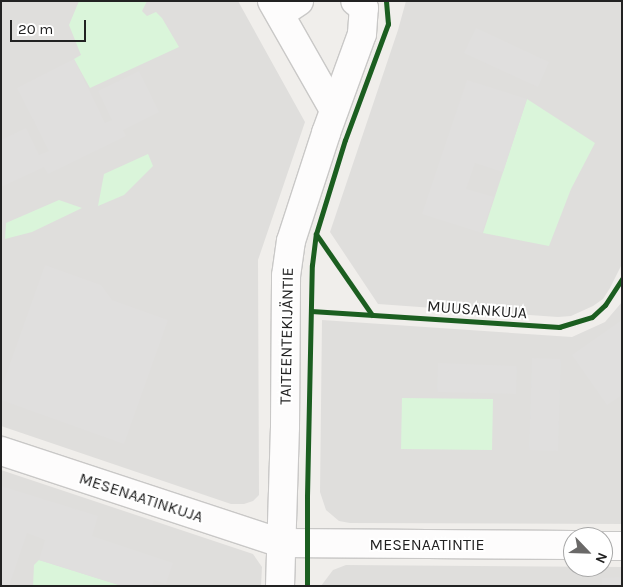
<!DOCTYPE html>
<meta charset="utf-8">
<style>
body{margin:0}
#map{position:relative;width:623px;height:587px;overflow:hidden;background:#f0eeeb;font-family:Karla,sans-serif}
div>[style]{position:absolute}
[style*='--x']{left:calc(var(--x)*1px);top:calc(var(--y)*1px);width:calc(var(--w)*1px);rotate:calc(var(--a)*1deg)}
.residential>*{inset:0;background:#dfdedc}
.park>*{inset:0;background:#daf5da}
.parking>*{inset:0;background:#e0dfde}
.roads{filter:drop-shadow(1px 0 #c9c8c7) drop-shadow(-1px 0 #c9c8c7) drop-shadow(0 1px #c9c8c7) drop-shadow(0 -1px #c9c8c7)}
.minor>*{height:28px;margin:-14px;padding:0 14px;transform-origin:14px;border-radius:14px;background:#fdfcfc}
.cycleway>*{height:5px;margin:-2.5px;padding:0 2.5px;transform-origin:2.5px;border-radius:2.5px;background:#1b5e20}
span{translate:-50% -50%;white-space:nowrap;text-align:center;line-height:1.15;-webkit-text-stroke:4px #fff;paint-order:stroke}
.street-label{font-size:16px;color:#222}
.frame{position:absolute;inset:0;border:2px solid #222;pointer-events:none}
.north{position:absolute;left:563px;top:527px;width:50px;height:50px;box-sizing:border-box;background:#fff;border:1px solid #a7a7a7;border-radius:50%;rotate:114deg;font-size:14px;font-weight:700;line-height:20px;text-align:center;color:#222}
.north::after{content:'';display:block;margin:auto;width:18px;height:22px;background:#6a6968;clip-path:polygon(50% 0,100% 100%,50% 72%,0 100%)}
.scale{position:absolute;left:10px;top:20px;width:76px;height:22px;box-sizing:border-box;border:2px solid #222;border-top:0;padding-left:6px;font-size:15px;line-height:18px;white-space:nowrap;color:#222;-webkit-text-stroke:4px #fff;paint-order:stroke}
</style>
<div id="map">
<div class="residential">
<div style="clip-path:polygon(1px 1px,238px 1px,305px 122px,258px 260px,259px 495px,253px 501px,244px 504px,231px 504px,1px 426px)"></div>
<div style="clip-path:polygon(406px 1px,622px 1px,622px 264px,610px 288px,603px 299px,593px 306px,571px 316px,558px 317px,378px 304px,330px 232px,398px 30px)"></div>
<div style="clip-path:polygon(622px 302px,622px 524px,350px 523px,339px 521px,326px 510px,320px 492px,322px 320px,572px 337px,605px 322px)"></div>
<div style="clip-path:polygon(1px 470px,253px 554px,262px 567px,261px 586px,1px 586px)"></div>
<div style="clip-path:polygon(346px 565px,622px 567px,622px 586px,321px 586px,333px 570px)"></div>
</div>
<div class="park">
<div style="clip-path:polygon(79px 1px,147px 1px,142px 11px,147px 16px,156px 12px,162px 18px,179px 47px,90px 88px,74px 59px,81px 55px,69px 25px)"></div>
<div style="clip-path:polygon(527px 99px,595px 143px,571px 189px,549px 246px,483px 233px)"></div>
<div style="clip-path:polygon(148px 154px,153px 166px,124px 195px,98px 206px,104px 174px)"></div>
<div style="clip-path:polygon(59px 200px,82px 208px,32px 232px,5px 239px,6px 223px)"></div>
<div style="clip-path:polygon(402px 398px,493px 399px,492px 450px,401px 449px)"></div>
<div style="clip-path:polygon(39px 560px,122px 586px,33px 586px,34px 565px)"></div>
</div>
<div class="parking">
<div style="clip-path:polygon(476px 28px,549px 62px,538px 87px,464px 53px)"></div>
<div style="clip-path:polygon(74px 59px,105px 123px,112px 120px,98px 91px,139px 71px,159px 112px,123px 130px,126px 136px,48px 174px,44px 167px,1px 187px,1px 140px,26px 128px,39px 155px,49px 151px,17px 88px)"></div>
<div style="clip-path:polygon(467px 80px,527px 99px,503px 172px,475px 163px,466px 189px,494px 197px,482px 233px,422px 214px)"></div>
<div style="clip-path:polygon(45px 265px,101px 285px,112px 300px,168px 320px,124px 444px,1px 400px,1px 389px)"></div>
<div style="clip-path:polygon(622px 320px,622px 395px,607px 405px,572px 355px)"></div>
<div style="clip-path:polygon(532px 358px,561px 359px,558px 451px,529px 450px)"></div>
<div style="clip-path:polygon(438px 363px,517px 366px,516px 394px,437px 392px)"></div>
<div style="clip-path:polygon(1px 486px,98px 516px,92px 536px,173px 563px,166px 584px,154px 580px,152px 586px,122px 586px,39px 560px,45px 540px,27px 533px,9px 586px,1px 586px)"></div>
<div style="clip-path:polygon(622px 577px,622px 586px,602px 586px,602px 578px)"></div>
</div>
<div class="roads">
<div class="minor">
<div style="--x:272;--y:1;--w:125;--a:60.4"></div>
<div style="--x:280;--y:14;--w:23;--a:-34"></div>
<div style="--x:1;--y:451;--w:295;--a:18.2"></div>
<div style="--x:281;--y:543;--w:292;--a:0.4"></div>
<div style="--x:603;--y:546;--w:19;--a:0"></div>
<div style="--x:280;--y:586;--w:159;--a:-88.2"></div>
<div style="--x:285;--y:427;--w:151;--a:-89.6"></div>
<div style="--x:286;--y:276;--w:35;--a:-82"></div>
<div style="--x:291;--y:241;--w:114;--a:-72"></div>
<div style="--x:326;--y:133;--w:105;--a:-70"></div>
<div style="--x:362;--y:34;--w:26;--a:-86"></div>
<div style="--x:364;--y:8;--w:11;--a:-142"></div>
</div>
</div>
<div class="cycleway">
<div style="--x:316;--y:234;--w:98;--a:55.3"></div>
<div style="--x:311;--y:311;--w:249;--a:3.7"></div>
<div style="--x:559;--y:327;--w:34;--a:-17"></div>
<div style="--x:592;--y:317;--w:18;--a:-43"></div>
<div style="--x:605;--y:305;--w:31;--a:-57"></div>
<div style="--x:307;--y:586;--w:90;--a:-90"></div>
<div style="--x:307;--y:496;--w:231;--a:-88.8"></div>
<div style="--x:312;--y:265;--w:31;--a:-83"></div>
<div style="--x:316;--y:234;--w:98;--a:-72.9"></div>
<div style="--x:345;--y:140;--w:124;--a:-69.7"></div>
<div style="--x:388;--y:24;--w:23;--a:-95"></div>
</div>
<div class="street-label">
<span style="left:477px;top:310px;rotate:4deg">MUUSANKUJA</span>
<span style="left:287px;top:336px;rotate:-89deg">TAITEENTEKIJÄNTIE</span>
<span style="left:141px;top:498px;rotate:18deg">MESENAATINKUJA</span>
<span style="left:427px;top:545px">MESENAATINTIE</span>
</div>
<div class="frame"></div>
<div class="north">N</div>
<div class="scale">20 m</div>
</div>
